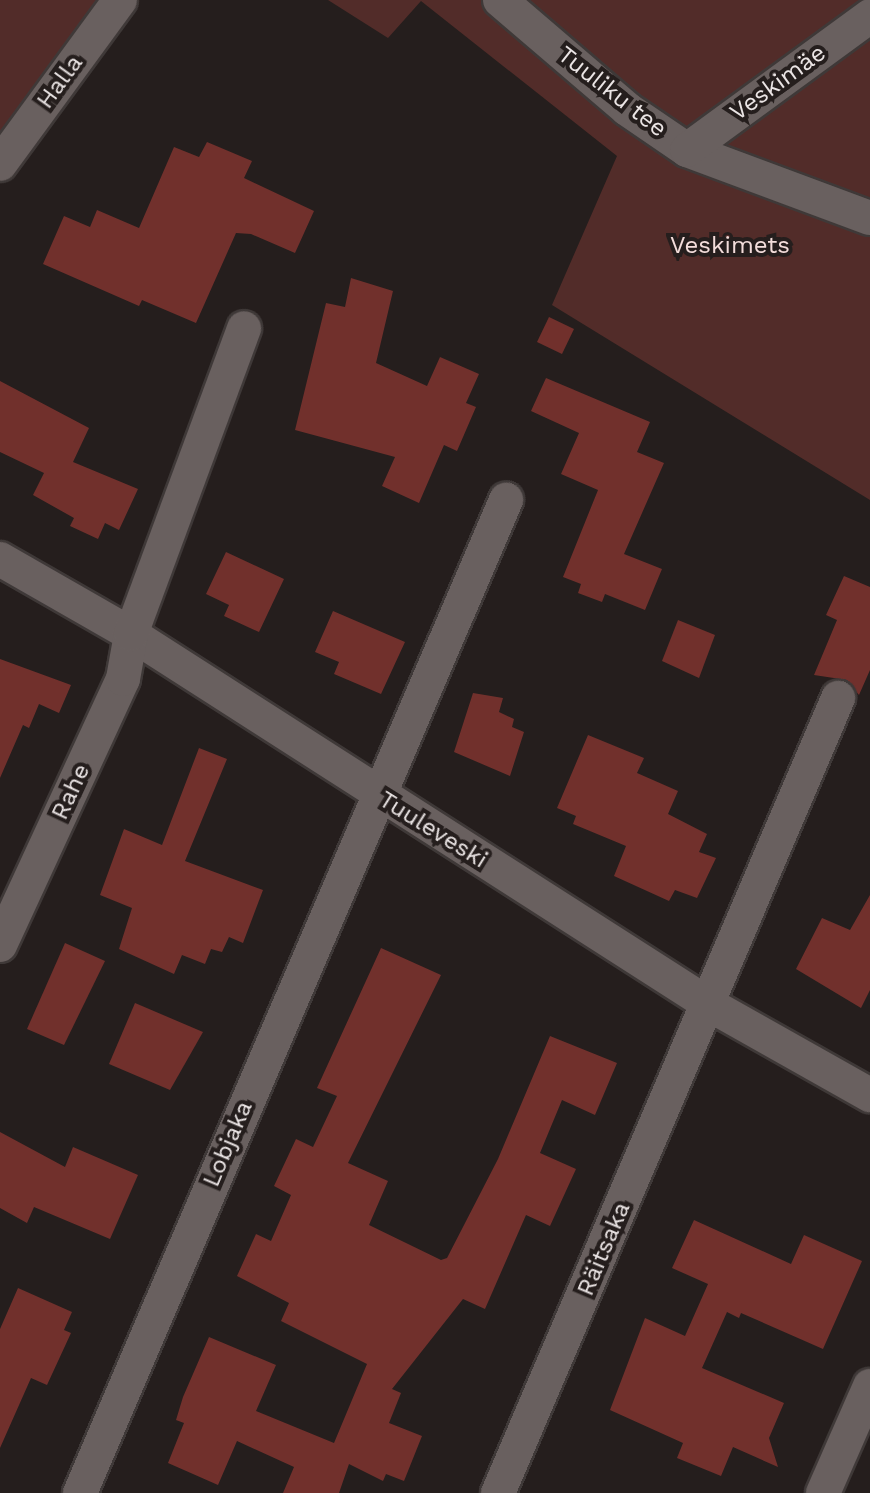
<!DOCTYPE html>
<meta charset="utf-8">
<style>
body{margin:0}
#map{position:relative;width:870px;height:1493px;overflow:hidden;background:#251e1d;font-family:"Work Sans",sans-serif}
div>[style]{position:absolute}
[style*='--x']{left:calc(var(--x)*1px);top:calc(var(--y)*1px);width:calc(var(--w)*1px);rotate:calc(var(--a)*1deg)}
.green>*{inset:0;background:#522c29}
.building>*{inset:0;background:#71302c}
.roads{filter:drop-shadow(2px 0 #3f3938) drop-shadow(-2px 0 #3f3938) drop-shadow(0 2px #3f3938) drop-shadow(0 -2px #3f3938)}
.street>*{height:34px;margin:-17px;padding:0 17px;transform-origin:17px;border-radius:17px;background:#69605f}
span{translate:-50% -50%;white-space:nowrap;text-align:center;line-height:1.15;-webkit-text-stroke:8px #251e1d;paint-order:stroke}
.street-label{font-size:24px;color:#ebe5e5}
.park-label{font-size:24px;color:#f3dddb}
</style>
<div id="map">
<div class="green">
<div style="clip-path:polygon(0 0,105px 0,0 141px)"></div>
<div style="clip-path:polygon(328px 0,870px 0,870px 500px,552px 305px,617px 156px,421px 1px,388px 38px)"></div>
</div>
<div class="building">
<div style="clip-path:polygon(207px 142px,252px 161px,244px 178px,314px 211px,295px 253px,251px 234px,236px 233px,196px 323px,142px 300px,139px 306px,43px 264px,64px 216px,90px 227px,97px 210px,139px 228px,174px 147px,199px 157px)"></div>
<div style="clip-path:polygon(351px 278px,393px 291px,376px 363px,427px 386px,440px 357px,479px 374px,466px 403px,476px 407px,457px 451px,444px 445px,419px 503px,382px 486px,395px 457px,295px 430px,326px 303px,345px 307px)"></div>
<div style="clip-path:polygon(549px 317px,574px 329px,562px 354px,537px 342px)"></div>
<div style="clip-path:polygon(546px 378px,650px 422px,637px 452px,664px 463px,624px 554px,662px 569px,645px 610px,605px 594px,602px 602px,578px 593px,581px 584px,563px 577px,598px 490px,561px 474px,579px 433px,531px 411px)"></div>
<div style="clip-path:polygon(0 381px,89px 428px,73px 462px,138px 489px,119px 530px,105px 523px,98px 539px,70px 526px,74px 518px,33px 495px,44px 473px,0 452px)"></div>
<div style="clip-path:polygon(226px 552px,284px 579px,259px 632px,224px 616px,229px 605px,206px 594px)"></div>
<div style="clip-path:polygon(844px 576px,870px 587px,870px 670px,859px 695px,847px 680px,814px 675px,837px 620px,826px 615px)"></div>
<div style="clip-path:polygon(333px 611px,405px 642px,381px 694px,334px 674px,339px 662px,315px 652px)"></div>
<div style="clip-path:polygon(678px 620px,715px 635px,699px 678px,662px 661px)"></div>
<div style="clip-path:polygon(0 659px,71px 685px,59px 713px,39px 704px,29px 728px,23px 725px,0 778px)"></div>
<div style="clip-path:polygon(473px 693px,503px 698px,499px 712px,514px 719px,512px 727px,524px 732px,510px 776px,454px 752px)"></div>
<div style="clip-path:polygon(588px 735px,644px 758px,637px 773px,678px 791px,668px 814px,707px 834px,699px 852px,716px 858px,697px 898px,675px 890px,669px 901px,614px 876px,626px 846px,573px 824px,576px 816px,557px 808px)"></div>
<div style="clip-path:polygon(199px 748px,227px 759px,185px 861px,263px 890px,243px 943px,229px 937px,222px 952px,211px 949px,205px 964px,182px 955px,174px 974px,119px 949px,132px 908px,100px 895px,124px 829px,162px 845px)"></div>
<div style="clip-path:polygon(870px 895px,870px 990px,861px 1008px,796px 969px,822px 918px,850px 930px)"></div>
<div style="clip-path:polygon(65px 943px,105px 961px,64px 1045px,27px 1029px)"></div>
<div style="clip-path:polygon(381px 948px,441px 975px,348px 1163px,388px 1181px,369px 1225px,441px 1260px,447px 1258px,498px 1159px,550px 1036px,617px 1063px,595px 1115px,562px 1100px,540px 1153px,576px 1169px,550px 1226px,526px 1215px,485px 1309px,463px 1299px,392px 1389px,401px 1393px,389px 1423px,422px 1436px,404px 1481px,386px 1474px,383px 1481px,349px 1464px,339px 1493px,283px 1493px,294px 1467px,237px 1441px,218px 1485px,168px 1463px,184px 1423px,176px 1420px,183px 1397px,209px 1337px,276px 1365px,256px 1411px,334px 1443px,367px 1364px,281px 1321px,289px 1303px,237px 1276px,256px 1234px,271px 1241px,291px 1195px,274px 1186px,296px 1139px,313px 1147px,337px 1096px,317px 1088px)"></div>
<div style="clip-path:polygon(135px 1003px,203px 1032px,170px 1090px,109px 1064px)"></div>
<div style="clip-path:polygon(0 1132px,65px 1167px,73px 1147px,138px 1175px,110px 1239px,34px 1207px,27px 1223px,0 1208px)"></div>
<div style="clip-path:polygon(694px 1220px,791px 1264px,804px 1235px,862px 1261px,823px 1349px,741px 1313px,739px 1318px,727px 1312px,702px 1368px,784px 1403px,769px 1438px,778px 1467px,733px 1447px,721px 1476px,677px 1458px,683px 1443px,610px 1410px,645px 1318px,685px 1336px,708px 1284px,672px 1268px)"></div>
<div style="clip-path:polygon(18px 1288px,72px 1312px,64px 1330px,71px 1333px,47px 1385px,31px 1378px,0 1448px,0 1329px)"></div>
</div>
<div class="roads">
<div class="street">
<div style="--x:500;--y:0;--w:167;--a:40.6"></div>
<div style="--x:627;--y:109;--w:73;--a:34.3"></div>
<div style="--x:687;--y:150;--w:195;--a:20.4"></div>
<div style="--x:687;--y:150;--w:227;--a:-36.2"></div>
<div style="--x:0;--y:164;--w:203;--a:-53.8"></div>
<div style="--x:0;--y:559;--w:151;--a:29.8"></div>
<div style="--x:131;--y:634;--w:688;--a:32.65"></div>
<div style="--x:710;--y:1005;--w:184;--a:29.4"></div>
<div style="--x:0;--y:945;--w:293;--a:-65.2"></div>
<div style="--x:123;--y:679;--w:46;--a:-79.9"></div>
<div style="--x:131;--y:634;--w:326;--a:-69.7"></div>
<div style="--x:80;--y:1493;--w:1081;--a:-66.78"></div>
<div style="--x:498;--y:1493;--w:865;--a:-66.84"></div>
<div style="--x:823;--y:1493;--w:117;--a:-66.3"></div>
</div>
</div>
<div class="street-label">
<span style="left:60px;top:82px;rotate:-54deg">Halla</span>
<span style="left:778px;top:83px;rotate:-36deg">Veskimäe</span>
<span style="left:612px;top:92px;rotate:38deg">Tuuliku tee</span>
<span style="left:71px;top:792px;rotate:-65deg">Rahe</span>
<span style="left:433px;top:830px;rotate:32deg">Tuuleveski</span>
<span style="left:228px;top:1144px;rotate:-67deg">Lobjaka</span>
<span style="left:604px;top:1249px;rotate:-67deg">Räitsaka</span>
</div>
<div class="park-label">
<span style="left:730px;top:246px">Veskimets</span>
</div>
</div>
